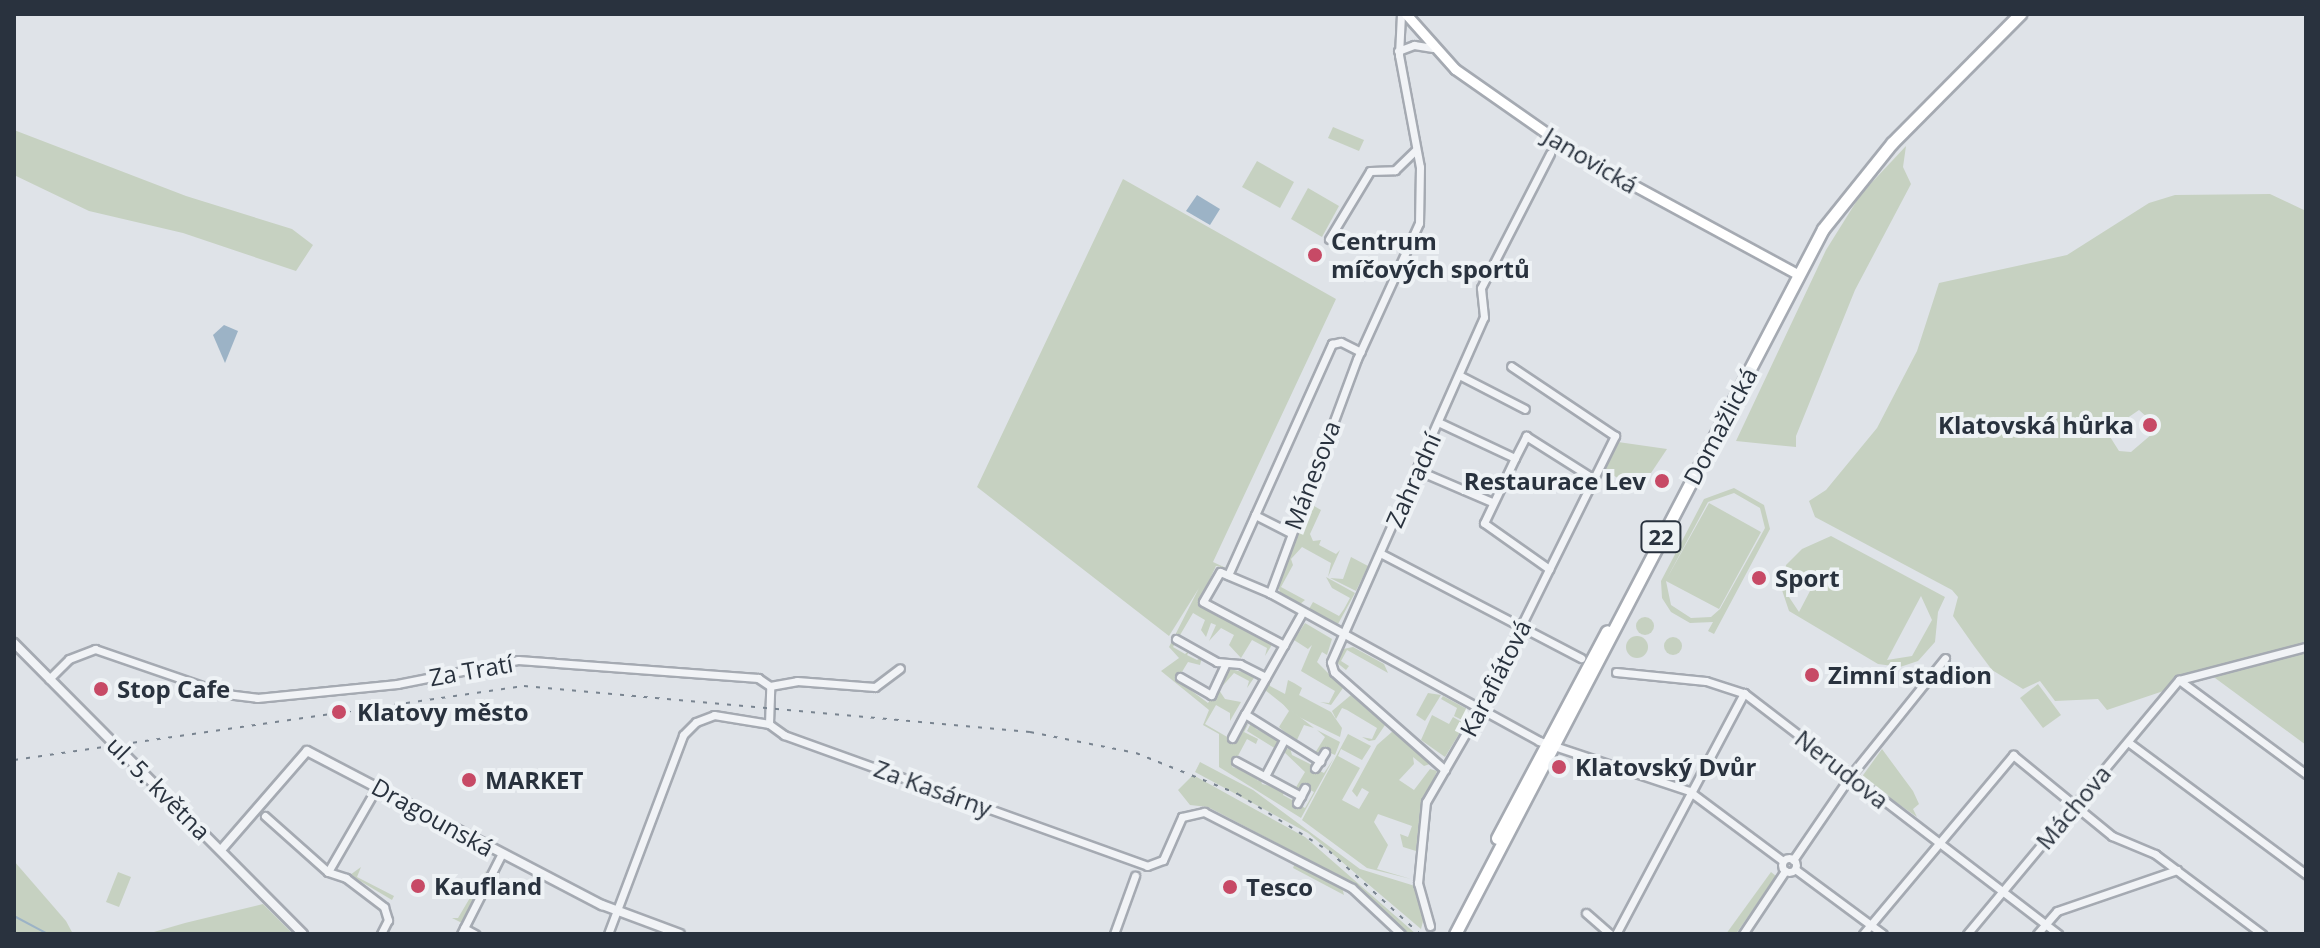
<!DOCTYPE html>
<meta charset="utf-8">
<style>
body{margin:0}
#map{position:relative;width:2320px;height:948px;overflow:hidden;background:#dfe3e8;font-family:"Open Sans",sans-serif}
div>[style]{position:absolute}
[style*='--x']{left:calc(var(--x)*1px);top:calc(var(--y)*1px);width:calc(var(--w)*1px);rotate:calc(var(--a)*1deg)}
.green>*{inset:0;background:#c6d1c1}
.round{border-radius:50%}
.water>*{inset:0;background:#9cb3c6}
.stream>*{height:2px;margin:-1px;padding:0 1px;transform-origin:1px;border-radius:1px;background:#9cb3c6}
.roads{filter:drop-shadow(2px 0 #a5aab2) drop-shadow(-2px 0 #a5aab2) drop-shadow(0 2px #a5aab2) drop-shadow(0 -2px #a5aab2)}
.minor>*{height:7px;margin:-3.5px;padding:0 3.5px;transform-origin:3.5px;border-radius:3.5px;background:#f1f3f6}
.minor>.ring{margin:-3.5px;padding:0;box-sizing:content-box;background:none;border:7px solid #f1f3f6;border-radius:50%}
.tertiary>*{height:8px;margin:-4px;padding:0 4px;transform-origin:4px;border-radius:4px;background:#f1f3f6}
.secondary>*{height:9px;margin:-4.5px;padding:0 4.5px;transform-origin:4.5px;border-radius:4.5px;background:#fff}
.primary>*{height:11px;margin:-5.5px;padding:0 5.5px;transform-origin:5.5px;border-radius:5.5px;background:#fff}
.rail>*{height:2px;margin-top:-1px;transform-origin:0;background:repeating-linear-gradient(90deg,#798490 0 4px,transparent 0 12px)}
.dots>*{width:22px;height:22px;translate:-50% -50%;box-sizing:border-box;border:4px solid #eef2f5;border-radius:50%}
span{translate:-50% -50%;white-space:nowrap;text-align:center;line-height:1.15;-webkit-text-stroke:8px #eef2f5;paint-order:stroke}
.shield-label span{padding:2px 6px;background:#eef2f5;border:2px solid;border-radius:6px;-webkit-text-stroke-width:0}
.shield-label{font-size:22px;color:#29323e;font-weight:700}
.street-label{font-size:24px;color:#29323e}
.poi-label{font-size:24px;color:#29323e;font-weight:700}
.left{translate:0 -50%;text-align:left}
.right{translate:-100% -50%;text-align:right}
.frame{position:absolute;inset:0;border:16px solid #29323e;pointer-events:none}
</style>
<div id="map">
<div class="green">
<div style="clip-path:polygon(1333px 127px,1364px 140px,1359px 151px,1328px 138px)"></div>
<div style="clip-path:polygon(14px 130px,186px 196px,292px 229px,313px 245px,296px 271px,183px 233px,89px 211px,14px 175px)"></div>
<div style="clip-path:polygon(1906px 146px,1903px 167px,1911px 184px,1855px 290px,1796px 436px,1796px 447px,1736px 441px,1826px 250px,1861px 194px)"></div>
<div style="clip-path:polygon(1257px 161px,1294px 182px,1280px 208px,1242px 187px)"></div>
<div style="clip-path:polygon(1123px 179px,1336px 299px,1213px 562px,1226px 568px,1216px 566px,1201px 598px,1207px 610px,1273px 643px,1265px 656px,1267px 648px,1252px 640px,1241px 658px,1229px 645px,1234px 635px,1221px 628px,1209px 641px,1216px 625px,1211px 623px,1206px 637px,1201px 630px,1205px 620px,1193px 613px,1173px 647px,1185px 654px,1190px 650px,1187px 655px,1197px 660px,1202px 657px,1200px 665px,1188px 662px,1177px 680px,1208px 703px,1230px 669px,1256px 675px,1247px 688px,1249px 681px,1234px 673px,1219px 690px,1225px 699px,1241px 702px,1230px 721px,1230px 713px,1216px 705px,1205px 724px,1234px 741px,1250px 721px,1244px 732px,1258px 739px,1256px 744px,1247px 739px,1232px 767px,1254px 773px,1258px 781px,1260px 777px,1262px 784px,1285px 790px,1283px 795px,1292px 800px,1294px 796px,1294px 802px,1305px 808px,1314px 792px,1303px 786px,1295px 789px,1305px 772px,1282px 750px,1290px 748px,1292px 755px,1312px 765px,1316px 762px,1314px 768px,1324px 773px,1334px 758px,1301px 818px,1219px 767px,1219px 734px,1203px 725px,1209px 710px,1161px 671px,1179px 658px,1169px 647px,1199px 588px,1169px 636px,977px 487px)"></div>
<div style="clip-path:polygon(1308px 188px,1339px 206px,1322px 237px,1291px 219px)"></div>
<div style="clip-path:polygon(evenodd,2270px 194px,2306px 211px,2306px 745px,2211px 675px,2107px 710px,2098px 699px,2055px 701px,2040px 681px,2023px 689px,1992px 670px,1974px 646px,1953px 616px,1958px 597px,1952px 590px,1815px 517px,1809px 501px,1826px 490px,1877px 428px,1917px 351px,1939px 283px,2067px 255px,2149px 203px,2175px 195px,2270px 194px,2139px 410px,2159px 428px,2131px 452px,2119px 451px,2107px 432px,2139px 410px)"></div>
<div style="clip-path:polygon(1618px 442px,1667px 449px,1639px 491px,1603px 469px)"></div>
<div style="clip-path:polygon(evenodd,1734px 488px,1764px 505px,1770px 529px,1714px 634px,1708px 631px,1713px 622px,1690px 623px,1671px 612px,1662px 598px,1661px 581px,1704px 499px,1734px 488px,1734px 493px,1760px 508px,1765px 528px,1720px 609px,1711px 617px,1691px 618px,1671px 605px,1666px 581px,1719px 609px,1761px 532px,1709px 503px,1666px 580px,1708px 502px,1734px 493px)"></div>
<div style="clip-path:polygon(1315px 498px,1314px 506px,1321px 510px,1310px 534px,1313px 541px,1321px 540px,1319px 545px,1336px 554px,1340px 550px,1328px 577px,1331px 563px,1302px 547px,1291px 559px,1293px 565px,1281px 587px,1305px 600px,1299px 605px,1281px 595px,1277px 583px,1304px 520px,1300px 518px,1307px 500px)"></div>
<div style="clip-path:polygon(evenodd,1831px 536px,1945px 597px,1938px 612px,1935px 642px,1918px 661px,1900px 667px,1878px 664px,1789px 611px,1782px 590px,1786px 565px,1802px 549px,1831px 536px,1788px 580px,1810px 591px,1799px 612px,1789px 597px,1788px 580px,1831px 536px,1921px 596px,1932px 620px,1912px 656px,1887px 660px,1921px 596px)"></div>
<div style="clip-path:polygon(1351px 557px,1368px 566px,1356px 591px,1330px 578px,1343px 579px)"></div>
<div style="clip-path:polygon(1326px 577px,1355px 593px,1338px 624px,1309px 609px,1313px 602px,1339px 616px,1344px 609px,1350px 598px,1332px 588px)"></div>
<div class="round" style="left:1636px;top:617px;width:18px;height:18px"></div>
<div style="clip-path:polygon(1305px 623px,1332px 639px,1327px 655px,1322px 652px,1317px 662px,1343px 688px,1331px 705px,1320px 702px,1329px 703px,1335px 691px,1301px 671px,1312px 645px,1308px 649px,1294px 640px)"></div>
<div class="round" style="left:1626px;top:636px;width:22px;height:22px"></div>
<div class="round" style="left:1664px;top:637px;width:18px;height:18px"></div>
<div style="clip-path:polygon(1353px 647px,1384px 664px,1388px 673px,1347px 650px,1341px 661px,1349px 666px,1346px 670px,1336px 662px,1343px 649px)"></div>
<div style="clip-path:polygon(1270px 680px,1270px 686px,1285px 694px,1288px 680px,1294px 683px,1302px 688px,1299px 695px,1331px 712px,1342px 728px,1340px 737px,1299px 717px,1265px 690px)"></div>
<div style="clip-path:polygon(2038px 684px,2061px 715px,2043px 728px,2020px 698px)"></div>
<div style="clip-path:polygon(1428px 693px,1441px 695px,1425px 721px,1416px 715px)"></div>
<div style="clip-path:polygon(1351px 695px,1385px 725px,1375px 740px,1369px 741px,1362px 737px,1372px 739px,1377px 728px,1347px 710px,1342px 708px,1336px 719px,1332px 711px)"></div>
<div style="clip-path:polygon(1443px 696px,1467px 709px,1466px 722px,1454px 716px,1457px 708px,1441px 699px)"></div>
<div style="clip-path:polygon(1282px 703px,1314px 728px,1304px 725px,1296px 742px,1279px 727px,1289px 711px)"></div>
<div style="clip-path:polygon(1432px 715px,1449px 724px,1453px 717px,1465px 724px,1445px 757px,1421px 740px)"></div>
<div style="clip-path:polygon(1252px 721px,1256px 729px,1280px 739px,1276px 749px,1247px 731px)"></div>
<div style="clip-path:polygon(1317px 730px,1340px 742px,1335px 755px,1323px 750px,1315px 753px,1325px 737px)"></div>
<div style="clip-path:polygon(1393px 731px,1430px 764px,1424px 766px,1413px 757px,1414px 764px,1399px 780px,1414px 790px,1430px 769px,1437px 771px,1420px 811px,1416px 851px,1403px 847px,1400px 834px,1408px 837px,1412px 826px,1378px 814px,1374px 822px,1388px 845px,1377px 869px,1411px 879px,1367px 868px,1302px 820px,1348px 734px,1371px 746px,1362px 760px,1341px 749px,1338px 756px,1360px 768px,1342px 800px,1359px 809px,1369px 792px,1362px 788px,1357px 797px,1352px 791px,1377px 745px)"></div>
<div style="clip-path:polygon(1882px 749px,1913px 791px,1919px 804px,1913px 809px,1917px 817px,1861px 778px)"></div>
<div style="clip-path:polygon(1200px 762px,1253px 790px,1360px 869px,1415px 886px,1424px 917px,1421px 929px,1308px 833px,1195px 772px)"></div>
<div style="clip-path:polygon(1193px 775px,1305px 837px,1416px 934px,1408px 934px,1353px 883px,1208px 807px,1190px 805px,1178px 790px)"></div>
<div style="clip-path:polygon(14px 861px,66px 921px,73px 934px,14px 934px)"></div>
<div style="clip-path:polygon(1295px 863px,1342px 887px,1344px 895px,1293px 868px)"></div>
<div style="clip-path:polygon(361px 867px,357px 877px,394px 896px,392px 900px,350px 875px)"></div>
<div style="clip-path:polygon(487px 869px,462px 923px,452px 918px,458px 918px)"></div>
<div style="clip-path:polygon(118px 872px,131px 877px,119px 907px,106px 902px)"></div>
<div style="clip-path:polygon(1771px 872px,1776px 876px,1736px 934px,1726px 934px)"></div>
<div style="clip-path:polygon(263px 904px,293px 934px,147px 934px,185px 923px)"></div>
</div>
<div class="water">
<div style="clip-path:polygon(1197px 195px,1220px 209px,1210px 225px,1186px 211px)"></div>
<div style="clip-path:polygon(224px 325px,238px 331px,225px 363px,213px 335px)"></div>
</div>
<div class="stream">
<div style="--x:14;--y:916;--w:38;--a:28"></div>
</div>
<div class="roads">
<div class="minor">
<div style="--x:1401;--y:14;--w:41;--a:92.8"></div>
<div style="--x:1399;--y:55;--w:114;--a:79.4"></div>
<div style="--x:1420;--y:167;--w:56;--a:91"></div>
<div style="--x:1419;--y:223;--w:149;--a:114.5"></div>
<div style="--x:1357;--y:359;--w:250;--a:110.4"></div>
<div style="--x:1270;--y:593;--w:307;--a:28.8"></div>
<div style="--x:1539;--y:741;--w:158;--a:18.4"></div>
<div style="--x:1689;--y:791;--w:117;--a:36.7"></div>
<div style="--x:1398;--y:51;--w:17;--a:-21"></div>
<div style="--x:1414;--y:45;--w:19;--a:9"></div>
<div style="--x:1329;--y:239;--w:79;--a:-58.9"></div>
<div style="--x:1370;--y:171;--w:25;--a:-2"></div>
<div style="--x:1395;--y:170;--w:29;--a:-44"></div>
<div style="--x:1459;--y:375;--w:74;--a:27.3"></div>
<div style="--x:1438;--y:422;--w:85;--a:25.1"></div>
<div style="--x:1515;--y:458;--w:25;--a:-63"></div>
<div style="--x:1526;--y:436;--w:80;--a:32.3"></div>
<div style="--x:1515;--y:458;--w:72;--a:115.5"></div>
<div style="--x:1484;--y:523;--w:80;--a:35.3"></div>
<div style="--x:1417;--y:470;--w:82;--a:23.1"></div>
<div style="--x:1255;--y:515;--w:188;--a:-65.8"></div>
<div style="--x:1332;--y:344;--w:9;--a:-13"></div>
<div style="--x:1341;--y:342;--w:22;--a:27"></div>
<div style="--x:1380;--y:553;--w:227;--a:27.6"></div>
<div style="--x:1228;--y:575;--w:66;--a:-65.8"></div>
<div style="--x:1255;--y:515;--w:39;--a:27"></div>
<div style="--x:1270;--y:593;--w:54;--a:-157.2"></div>
<div style="--x:1220;--y:572;--w:34;--a:120"></div>
<div style="--x:1203;--y:602;--w:92;--a:28"></div>
<div style="--x:1302;--y:613;--w:116;--a:119.4"></div>
<div style="--x:1245;--y:714;--w:89;--a:32.1"></div>
<div style="--x:1176;--y:639;--w:47;--a:29.3"></div>
<div style="--x:1217;--y:662;--w:23;--a:5"></div>
<div style="--x:1240;--y:664;--w:29;--a:27"></div>
<div style="--x:1616;--y:672;--w:90;--a:5.7"></div>
<div style="--x:1706;--y:681;--w:40;--a:18"></div>
<div style="--x:1744;--y:693;--w:396;--a:37.5"></div>
<div style="--x:1180;--y:677;--w:36;--a:30"></div>
<div style="--x:1211;--y:695;--w:33;--a:-65"></div>
<div style="--x:49;--y:679;--w:28;--a:-45"></div>
<div style="--x:69;--y:659;--w:28;--a:-21"></div>
<div style="--x:95;--y:649;--w:139;--a:19"></div>
<div style="--x:226;--y:694;--w:31;--a:7"></div>
<div style="--x:257;--y:698;--w:141;--a:-5.7"></div>
<div style="--x:397;--y:684;--w:123;--a:-11.2"></div>
<div style="--x:518;--y:660;--w:241;--a:4.3"></div>
<div style="--x:758;--y:678;--w:14;--a:34"></div>
<div style="--x:2179;--y:680;--w:158;--a:36.5"></div>
<div style="--x:2179;--y:680;--w:131;--a:-14.6"></div>
<div style="--x:770;--y:686;--w:27;--a:-10"></div>
<div style="--x:797;--y:681;--w:78;--a:4.4"></div>
<div style="--x:875;--y:687;--w:31;--a:-37"></div>
<div style="--x:769;--y:724;--w:38;--a:-88"></div>
<div style="--x:1232;--y:738;--w:27;--a:-62"></div>
<div style="--x:2128;--y:742;--w:222;--a:36.6"></div>
<div style="--x:1236;--y:761;--w:74;--a:28.3"></div>
<div style="--x:1315;--y:768;--w:19;--a:-58"></div>
<div style="--x:1445;--y:770;--w:148;--a:-138.6"></div>
<div style="--x:1334;--y:672;--w:10;--a:-107"></div>
<div style="--x:1331;--y:662;--w:377;--a:-66.1"></div>
<div style="--x:1484;--y:317;--w:29;--a:-96"></div>
<div style="--x:1481;--y:288;--w:151;--a:-62.8"></div>
<div style="--x:1265;--y:776;--w:41;--a:-62.2"></div>
<div style="--x:377;--y:787;--w:98;--a:120"></div>
<div style="--x:328;--y:872;--w:19;--a:18"></div>
<div style="--x:346;--y:878;--w:48;--a:37.3"></div>
<div style="--x:384;--y:907;--w:14;--a:73"></div>
<div style="--x:388;--y:920;--w:16;--a:117"></div>
<div style="--x:1297;--y:803;--w:17;--a:-62"></div>
<div style="--x:265;--y:816;--w:84;--a:41.6"></div>
<div class="ring" style="left:1782px;top:858px;width:7px;height:7px"></div>
<div style="--x:1793;--y:860;--w:103;--a:-55.7"></div>
<div style="--x:1851;--y:775;--w:150;--a:-51.2"></div>
<div style="--x:1795;--y:869;--w:109;--a:36.5"></div>
<div style="--x:1586;--y:913;--w:32;--a:41"></div>
<div style="--x:1430;--y:926;--w:45;--a:-105.6"></div>
<div style="--x:1418;--y:883;--w:81;--a:-84.4"></div>
<div style="--x:1426;--y:802;--w:108;--a:-59.9"></div>
<div style="--x:1480;--y:709;--w:305;--a:-63.7"></div>
<div style="--x:1615;--y:436;--w:125;--a:-146.1"></div>
<div style="--x:464;--y:928;--w:13;--a:29"></div>
<div style="--x:461;--y:934;--w:89;--a:-63.1"></div>
<div style="--x:608;--y:934;--w:213;--a:-69.3"></div>
<div style="--x:683;--y:735;--w:18;--a:-45"></div>
<div style="--x:696;--y:722;--w:19;--a:-21"></div>
<div style="--x:714;--y:715;--w:56;--a:9.3"></div>
<div style="--x:769;--y:724;--w:19;--a:36"></div>
<div style="--x:784;--y:735;--w:386;--a:19.8"></div>
<div style="--x:1147;--y:866;--w:17;--a:-21"></div>
<div style="--x:1163;--y:860;--w:47;--a:-66.2"></div>
<div style="--x:1182;--y:817;--w:23;--a:-13"></div>
<div style="--x:1204;--y:812;--w:166;--a:27.2"></div>
<div style="--x:1352;--y:888;--w:67;--a:43.2"></div>
<div style="--x:1114;--y:934;--w:62;--a:-70.1"></div>
<div style="--x:1616;--y:934;--w:273;--a:-62"></div>
<div style="--x:1743;--y:934;--w:76;--a:-56.3"></div>
<div style="--x:1863;--y:934;--w:234;--a:-50"></div>
<div style="--x:2013;--y:755;--w:128;--a:39.3"></div>
<div style="--x:2112;--y:836;--w:47;--a:22.7"></div>
<div style="--x:2155;--y:854;--w:134;--a:36.8"></div>
<div style="--x:1967;--y:934;--w:331;--a:-50.2"></div>
<div style="--x:2037;--y:934;--w:30;--a:-49"></div>
<div style="--x:2057;--y:911;--w:127;--a:-18.9"></div>
</div>
<div class="tertiary">
<div style="--x:14;--y:643;--w:410;--a:45.2"></div>
<div style="--x:221;--y:850;--w:131;--a:-49"></div>
<div style="--x:307;--y:751;--w:333;--a:27.6"></div>
<div style="--x:602;--y:905;--w:83;--a:20.4"></div>
</div>
<div class="secondary">
<div style="--x:1406;--y:14;--w:74;--a:48.3"></div>
<div style="--x:1455;--y:69;--w:150;--a:35"></div>
<div style="--x:1578;--y:155;--w:251;--a:28.5"></div>
</div>
<div class="primary">
<div style="--x:1497;--y:838;--w:234;--a:-62"></div>
<div style="--x:1455;--y:934;--w:795;--a:-62.44"></div>
<div style="--x:1823;--y:229;--w:110;--a:-51.3"></div>
<div style="--x:1892;--y:143;--w:182;--a:-45.2"></div>
</div>
</div>
<div class="rail">
<div style="--x:14;--y:760;--w:515;--a:-8.26"></div>
<div style="--x:524;--y:686;--w:508;--a:5.19"></div>
<div style="--x:1030;--y:732;--w:108;--a:11.2"></div>
<div style="--x:1136;--y:753;--w:110;--a:21.9"></div>
<div style="--x:1238;--y:794;--w:107;--a:32.1"></div>
<div style="--x:1329;--y:851;--w:123;--a:42.4"></div>
</div>
<div class="dots">
<div style="left:1315px;top:255px;background:#c74a66"></div>
<div style="left:2150px;top:425px;background:#c74a66"></div>
<div style="left:1662px;top:481px;background:#c74a66"></div>
<div style="left:1759px;top:578px;background:#c74a66"></div>
<div style="left:1812px;top:675px;background:#c74a66"></div>
<div style="left:101px;top:689px;background:#c74a66"></div>
<div style="left:339px;top:712px;background:#c74a66"></div>
<div style="left:1559px;top:767px;background:#c74a66"></div>
<div style="left:469px;top:780px;background:#c74a66"></div>
<div style="left:418px;top:886px;background:#c74a66"></div>
<div style="left:1230px;top:887px;background:#c74a66"></div>
</div>
<div class="shield-label">
<span style="left:1661px;top:537px">22</span>
</div>
<div class="street-label">
<span style="left:1591px;top:160px;rotate:31deg">Janovická</span>
<span style="left:1720px;top:426px;rotate:-62deg">Domažlická</span>
<span style="left:1312px;top:475px;rotate:-69deg">Mánesova</span>
<span style="left:1413px;top:480px;rotate:-66deg">Zahradní</span>
<span style="left:471px;top:670px;rotate:-10deg">Za Tratí</span>
<span style="left:1495px;top:678px;rotate:-63deg">Karafiátová</span>
<span style="left:1842px;top:769px;rotate:38deg">Nerudova</span>
<span style="left:159px;top:788px;rotate:45deg">ul. 5. května</span>
<span style="left:933px;top:788px;rotate:20deg">Za Kasárny</span>
<span style="left:2073px;top:807px;rotate:-50deg">Máchova</span>
<span style="left:433px;top:817px;rotate:29deg">Dragounská</span>
</div>
<div class="poi-label">
<span class="left" style="left:1331px;top:255px">Centrum<br>míčových sportů</span>
<span class="right" style="left:2134px;top:425px">Klatovská hůrka</span>
<span class="right" style="left:1646px;top:481px">Restaurace Lev</span>
<span class="left" style="left:1775px;top:578px">Sport</span>
<span class="left" style="left:1828px;top:675px">Zimní stadion</span>
<span class="left" style="left:117px;top:689px">Stop Cafe</span>
<span class="left" style="left:357px;top:712px">Klatovy město</span>
<span class="left" style="left:1575px;top:767px">Klatovský Dvůr</span>
<span class="left" style="left:485px;top:780px">MARKET</span>
<span class="left" style="left:434px;top:886px">Kaufland</span>
<span class="left" style="left:1246px;top:887px">Tesco</span>
</div>
<div class="frame"></div>
</div>
